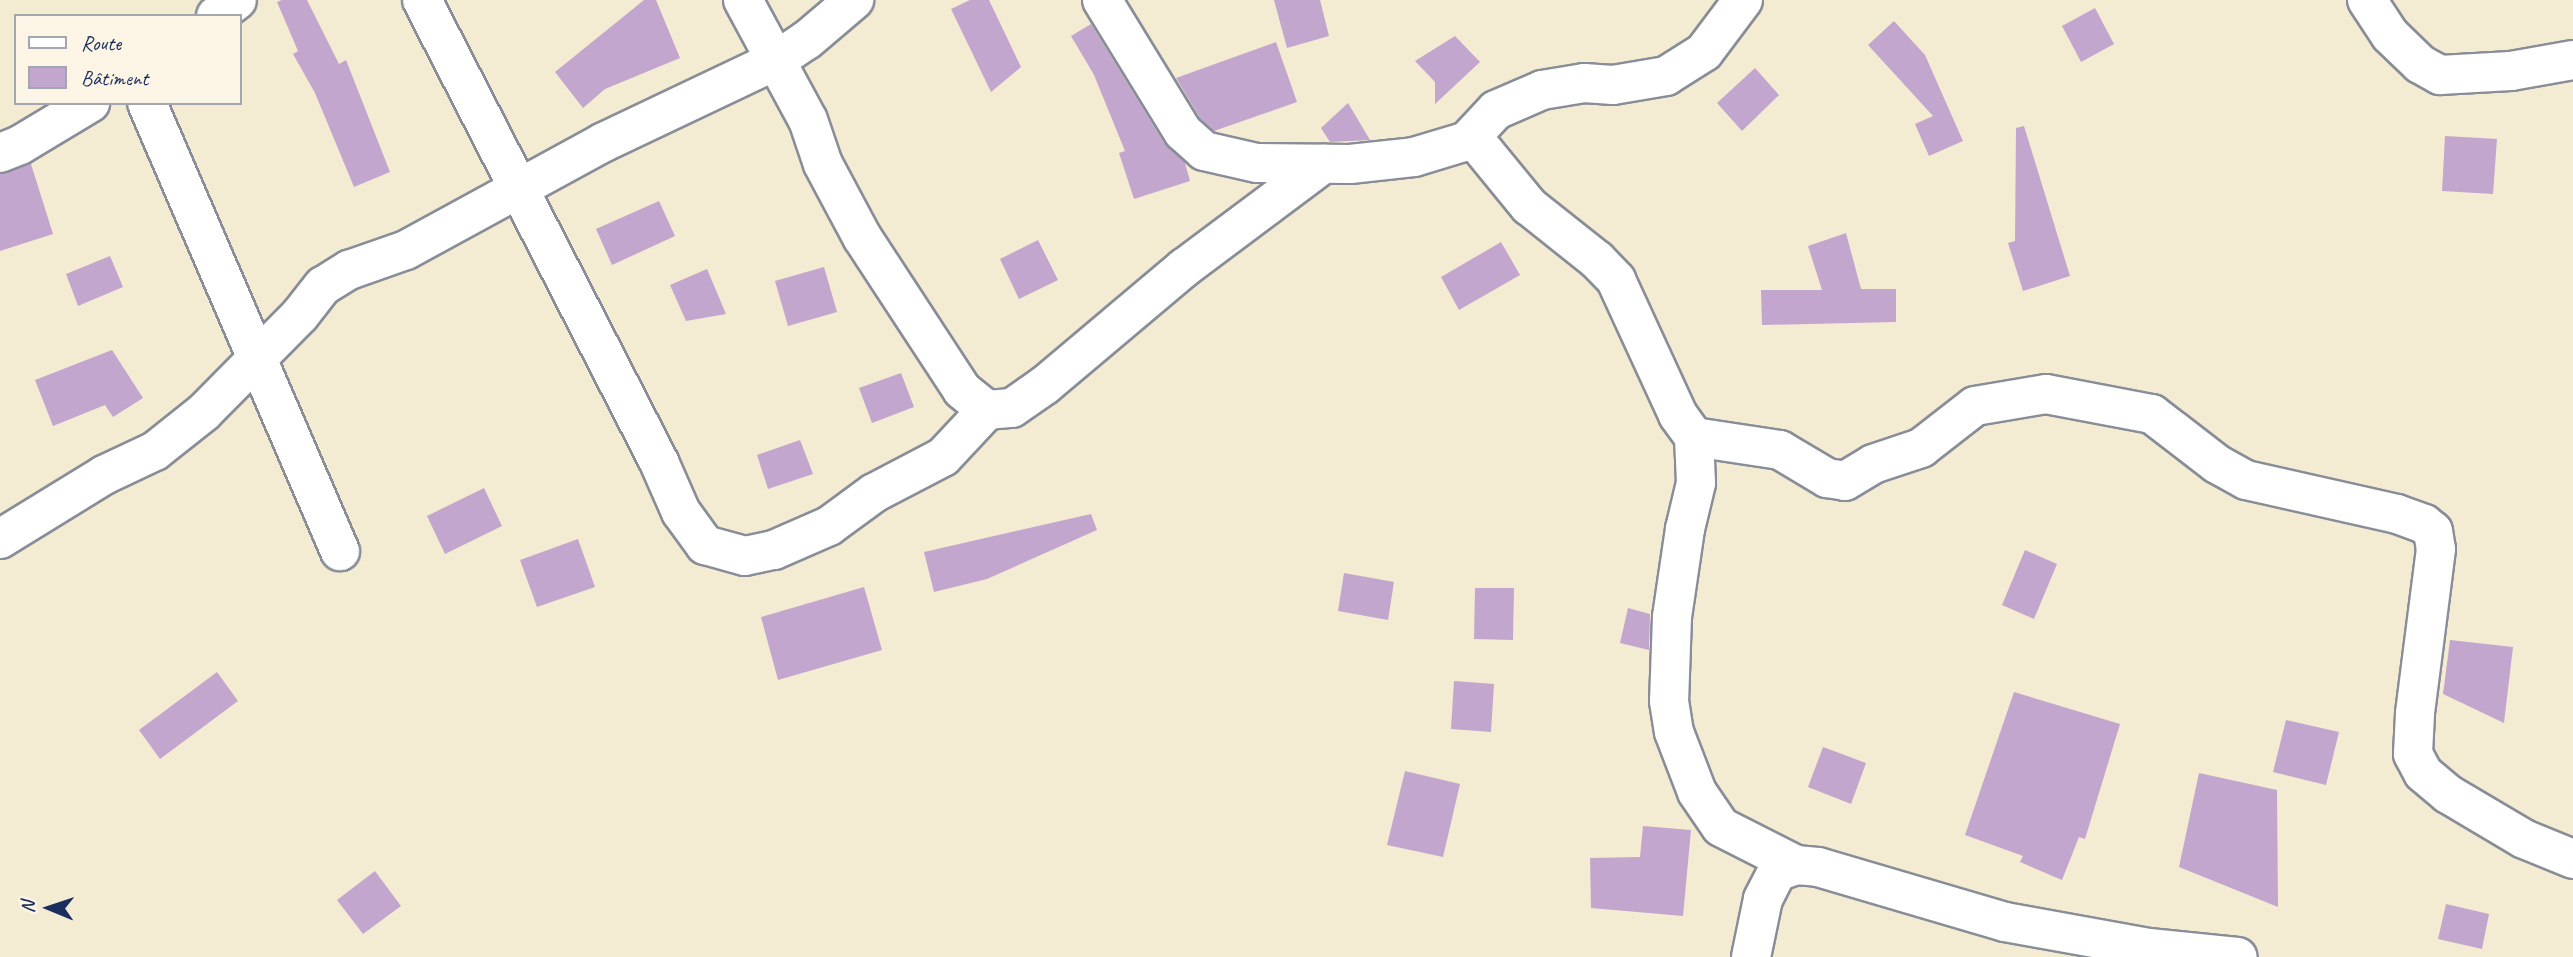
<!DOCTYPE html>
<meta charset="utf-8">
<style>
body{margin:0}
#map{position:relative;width:2573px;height:957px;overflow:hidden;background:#f4ebd3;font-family:Caveat,sans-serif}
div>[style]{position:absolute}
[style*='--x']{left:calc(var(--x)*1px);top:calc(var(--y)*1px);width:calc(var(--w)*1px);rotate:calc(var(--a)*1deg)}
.building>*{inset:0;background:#c3a6cd}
.roads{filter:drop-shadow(2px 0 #888d98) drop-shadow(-2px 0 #888d98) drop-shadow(0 2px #888d98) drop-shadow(0 -2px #888d98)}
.minor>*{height:38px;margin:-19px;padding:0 19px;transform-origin:19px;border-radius:19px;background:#fff}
span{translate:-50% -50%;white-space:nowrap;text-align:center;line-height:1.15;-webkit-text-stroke:5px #fcf5e5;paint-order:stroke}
.legend{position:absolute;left:14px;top:14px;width:228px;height:91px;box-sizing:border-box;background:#fcf5e5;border:2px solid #a2a6af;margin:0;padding:9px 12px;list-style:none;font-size:21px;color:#1b2f5e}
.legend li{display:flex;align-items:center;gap:14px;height:35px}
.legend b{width:35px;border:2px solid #a2a6af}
.north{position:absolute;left:14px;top:873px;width:70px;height:70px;-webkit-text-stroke:5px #fcf5e5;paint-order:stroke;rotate:272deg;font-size:19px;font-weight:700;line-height:28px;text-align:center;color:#1b2f5e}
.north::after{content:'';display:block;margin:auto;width:24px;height:32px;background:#1b2f5e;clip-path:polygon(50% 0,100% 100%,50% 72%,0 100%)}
</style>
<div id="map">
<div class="building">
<div style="clip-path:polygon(282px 0,307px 0,339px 64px,346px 60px,390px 172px,354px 187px,315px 93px,293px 54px,298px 51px,277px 2px)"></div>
<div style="clip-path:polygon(644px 0,656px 0,680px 58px,605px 89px,583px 108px,555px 72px)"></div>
<div style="clip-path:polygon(970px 0,989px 0,1021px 67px,991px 92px,951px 9px)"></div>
<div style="clip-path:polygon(1274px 0,1320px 0,1329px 36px,1287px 48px)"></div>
<div style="clip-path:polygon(2095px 8px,2114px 44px,2081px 62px,2062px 26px)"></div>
<div style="clip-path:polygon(1894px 21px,1925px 55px,1963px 141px,1929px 156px,1915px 124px,1933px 116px,1868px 45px)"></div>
<div style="clip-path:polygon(1091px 24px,1164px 143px,1185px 163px,1190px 181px,1134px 199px,1119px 153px,1125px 151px,1094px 75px,1071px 36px)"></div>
<div style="clip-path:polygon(1455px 36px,1480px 62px,1435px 104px,1435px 82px,1415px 61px)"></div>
<div style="clip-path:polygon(1276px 42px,1297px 102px,1214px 131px,1200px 118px,1176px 78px)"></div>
<div style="clip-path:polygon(1755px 68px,1779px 95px,1742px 131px,1717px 103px)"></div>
<div style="clip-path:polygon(1348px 103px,1370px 140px,1330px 142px,1321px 128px)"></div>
<div style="clip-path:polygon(2024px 126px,2070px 276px,2023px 291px,2008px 243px,2015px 241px,2016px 128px)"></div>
<div style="clip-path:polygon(2445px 136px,2497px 139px,2493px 194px,2442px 191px)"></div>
<div style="clip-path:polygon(31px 164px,53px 234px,0 251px,0 174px)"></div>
<div style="clip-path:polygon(659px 201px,675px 236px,612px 265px,596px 229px)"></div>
<div style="clip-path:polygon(1846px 233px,1861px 289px,1896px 289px,1896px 322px,1762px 325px,1761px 290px,1822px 290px,1808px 246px)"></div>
<div style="clip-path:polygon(1038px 240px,1058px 280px,1019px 299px,1000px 259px)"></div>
<div style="clip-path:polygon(1501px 242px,1520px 275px,1459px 310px,1441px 277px)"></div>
<div style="clip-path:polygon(110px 256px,123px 287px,78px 306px,66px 274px)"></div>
<div style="clip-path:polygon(824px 267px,837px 312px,788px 326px,775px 281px)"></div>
<div style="clip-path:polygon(707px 269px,726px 314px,686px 321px,670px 285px)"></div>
<div style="clip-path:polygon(112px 350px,143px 398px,113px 417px,105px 405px,53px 426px,35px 380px)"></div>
<div style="clip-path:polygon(901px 373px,914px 407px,872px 423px,859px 388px)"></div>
<div style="clip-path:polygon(800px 440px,813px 474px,768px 489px,757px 455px)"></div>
<div style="clip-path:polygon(484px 488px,502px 526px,445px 554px,427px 516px)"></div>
<div style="clip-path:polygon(1091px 514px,1097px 530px,987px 579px,934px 592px,924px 552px)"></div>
<div style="clip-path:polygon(578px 539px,595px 587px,537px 607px,520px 560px)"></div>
<div style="clip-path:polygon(2025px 550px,2057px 564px,2034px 619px,2002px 605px)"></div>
<div style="clip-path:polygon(1344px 573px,1394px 582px,1388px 620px,1338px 611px)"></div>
<div style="clip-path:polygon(864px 587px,882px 650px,778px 680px,761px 617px)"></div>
<div style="clip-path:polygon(1475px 588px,1514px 588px,1513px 640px,1474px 639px)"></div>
<div style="clip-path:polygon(1628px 608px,1650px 614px,1649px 650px,1620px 643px)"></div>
<div style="clip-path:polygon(2450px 640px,2513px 647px,2504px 723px,2443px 694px)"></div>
<div style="clip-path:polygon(217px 672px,238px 701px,160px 759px,139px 730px)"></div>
<div style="clip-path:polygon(1454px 681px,1494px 684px,1491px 732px,1451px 729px)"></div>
<div style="clip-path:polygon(2014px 692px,2120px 724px,2085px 839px,2079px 837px,2062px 880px,2020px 862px,2023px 856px,1965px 835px)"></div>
<div style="clip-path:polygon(2286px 720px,2339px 732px,2326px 785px,2273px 772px)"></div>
<div style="clip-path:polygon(1823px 747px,1866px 763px,1851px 804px,1808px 787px)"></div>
<div style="clip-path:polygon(1405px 771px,1460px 784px,1443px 857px,1387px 845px)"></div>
<div style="clip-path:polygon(2199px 773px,2277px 790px,2278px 907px,2179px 867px)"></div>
<div style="clip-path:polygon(1643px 826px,1691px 830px,1683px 916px,1591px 908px,1590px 858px,1640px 857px)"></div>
<div style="clip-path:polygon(375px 871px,401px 906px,363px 934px,337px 900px)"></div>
<div style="clip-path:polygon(2446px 904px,2489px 914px,2482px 949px,2438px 939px)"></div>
</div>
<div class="roads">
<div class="minor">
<div style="--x:422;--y:0;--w:519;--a:62.84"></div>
<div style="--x:659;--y:462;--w:55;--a:66.3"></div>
<div style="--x:681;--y:512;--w:41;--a:54"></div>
<div style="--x:705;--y:545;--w:41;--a:15.4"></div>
<div style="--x:745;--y:556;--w:30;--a:-12"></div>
<div style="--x:774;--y:550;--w:60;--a:-23.6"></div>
<div style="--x:829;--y:526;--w:56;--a:-36.3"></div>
<div style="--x:874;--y:493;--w:78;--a:-27.6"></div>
<div style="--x:943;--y:457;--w:64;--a:-46.9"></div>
<div style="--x:987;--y:410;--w:25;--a:-5"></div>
<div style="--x:1012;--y:408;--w:40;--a:-34.9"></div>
<div style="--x:1045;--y:385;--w:182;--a:-40.1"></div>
<div style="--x:1184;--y:268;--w:174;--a:-36.8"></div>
<div style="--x:743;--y:0;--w:136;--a:61.6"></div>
<div style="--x:808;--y:120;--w:46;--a:71.2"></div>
<div style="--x:823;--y:164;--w:83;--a:61.9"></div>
<div style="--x:862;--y:237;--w:183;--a:56.8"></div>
<div style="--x:962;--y:390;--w:32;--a:39"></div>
<div style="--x:1102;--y:0;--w:155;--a:58.5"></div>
<div style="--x:1183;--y:132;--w:28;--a:42"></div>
<div style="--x:1204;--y:151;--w:54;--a:12.8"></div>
<div style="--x:1257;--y:163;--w:93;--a:0.6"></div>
<div style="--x:1350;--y:164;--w:64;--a:-6.2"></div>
<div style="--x:1414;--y:157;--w:55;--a:-16.8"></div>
<div style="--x:1467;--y:141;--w:13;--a:18"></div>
<div style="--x:1479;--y:145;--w:79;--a:50.7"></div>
<div style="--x:1529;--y:206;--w:87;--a:38.5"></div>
<div style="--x:1597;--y:260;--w:28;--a:46"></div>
<div style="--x:1616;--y:280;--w:149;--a:65.3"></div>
<div style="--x:1678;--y:415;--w:27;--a:54"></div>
<div style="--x:1694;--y:437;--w:46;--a:87.5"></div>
<div style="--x:1696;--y:483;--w:47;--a:103.4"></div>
<div style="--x:1685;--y:529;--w:89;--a:98.4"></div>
<div style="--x:1672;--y:617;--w:84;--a:92"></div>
<div style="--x:1669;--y:701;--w:31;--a:81"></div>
<div style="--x:1674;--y:732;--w:64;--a:69"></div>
<div style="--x:1697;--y:792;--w:42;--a:55.6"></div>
<div style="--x:1721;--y:827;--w:84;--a:26.9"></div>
<div style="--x:1796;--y:865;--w:22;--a:5"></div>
<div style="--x:1818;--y:867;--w:195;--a:16.4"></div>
<div style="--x:2005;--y:922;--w:146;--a:10.2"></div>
<div style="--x:2149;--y:948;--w:89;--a:5.8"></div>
<div style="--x:2367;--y:0;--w:42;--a:56.7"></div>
<div style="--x:2390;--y:35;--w:42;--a:44"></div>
<div style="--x:2420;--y:64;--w:23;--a:29"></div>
<div style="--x:2440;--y:75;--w:71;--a:-3.2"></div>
<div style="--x:2511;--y:71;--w:63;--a:-10.1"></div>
<div style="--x:216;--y:16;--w:26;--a:-37"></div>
<div style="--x:147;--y:103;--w:488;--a:66.7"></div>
<div style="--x:1467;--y:141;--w:42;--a:-46.9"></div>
<div style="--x:1496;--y:110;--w:50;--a:-23.5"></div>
<div style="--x:1542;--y:90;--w:43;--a:-9.5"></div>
<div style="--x:1584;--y:83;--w:29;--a:4"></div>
<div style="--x:1613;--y:85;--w:54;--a:-9.6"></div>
<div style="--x:1666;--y:76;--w:45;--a:-32.3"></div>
<div style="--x:1704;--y:52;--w:65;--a:-53.1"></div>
<div style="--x:0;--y:153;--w:22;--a:-22"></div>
<div style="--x:20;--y:145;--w:82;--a:-31"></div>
<div style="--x:1694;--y:437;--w:87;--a:8.6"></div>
<div style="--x:1780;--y:450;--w:55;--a:30.8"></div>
<div style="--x:1827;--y:478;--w:18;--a:9"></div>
<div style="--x:1845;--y:481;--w:33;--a:-31"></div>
<div style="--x:1873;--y:464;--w:51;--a:-18.4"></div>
<div style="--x:1921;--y:448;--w:68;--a:-37.9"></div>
<div style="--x:1975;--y:406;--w:72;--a:-9.6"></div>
<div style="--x:2046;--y:394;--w:108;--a:10.7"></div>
<div style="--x:2152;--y:414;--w:82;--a:37.6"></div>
<div style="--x:2217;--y:464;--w:33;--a:29"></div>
<div style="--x:2246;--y:480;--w:155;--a:12.7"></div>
<div style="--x:2397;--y:514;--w:29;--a:20"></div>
<div style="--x:2424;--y:524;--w:11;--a:38"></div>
<div style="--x:2433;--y:531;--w:18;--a:81"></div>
<div style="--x:2436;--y:549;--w:166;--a:97.3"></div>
<div style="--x:2415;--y:714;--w:40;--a:92.9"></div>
<div style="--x:2413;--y:754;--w:21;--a:62"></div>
<div style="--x:2423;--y:773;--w:33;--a:40"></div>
<div style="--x:2448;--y:794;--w:88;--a:30.6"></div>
<div style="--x:2524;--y:839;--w:53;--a:22.2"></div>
<div style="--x:0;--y:539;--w:122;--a:-31.6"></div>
<div style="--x:104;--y:475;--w:56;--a:-25.2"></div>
<div style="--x:155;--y:451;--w:63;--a:-38.5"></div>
<div style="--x:204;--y:412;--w:136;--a:-45.3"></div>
<div style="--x:300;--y:315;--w:37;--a:-52"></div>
<div style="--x:323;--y:286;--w:31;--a:-32"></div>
<div style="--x:349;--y:270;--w:60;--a:-19.3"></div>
<div style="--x:406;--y:250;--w:223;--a:-28.6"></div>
<div style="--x:602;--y:143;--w:194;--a:-25.4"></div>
<div style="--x:777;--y:60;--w:36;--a:-34"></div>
<div style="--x:807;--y:40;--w:62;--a:-40.4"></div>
<div style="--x:1751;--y:957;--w:59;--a:-78.3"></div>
<div style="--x:1763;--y:899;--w:30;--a:-63"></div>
<div style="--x:1777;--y:872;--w:20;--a:-20"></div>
</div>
</div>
<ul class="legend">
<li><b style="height:9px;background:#fff"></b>Route</li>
<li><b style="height:19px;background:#c3a6cd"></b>Bâtiment</li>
</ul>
<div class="north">N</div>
</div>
